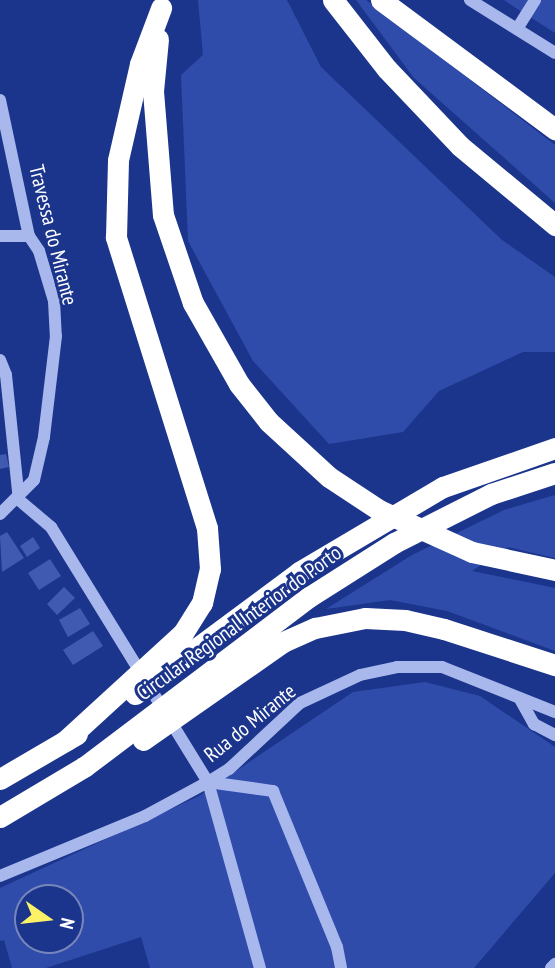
<!DOCTYPE html>
<style>
body{margin:0}
#map{position:relative;width:555px;height:968px;overflow:hidden;background:#1c358c;font-family:"PT Sans Narrow",sans-serif}
div>[style]{position:absolute}
[style*='--x']{left:calc(var(--x)*1px);top:calc(var(--y)*1px);width:calc(var(--w)*1px);rotate:calc(var(--a)*1deg)}
.green>*{inset:0;background:#2f4caa}
.building>*{inset:0;background:#405ab2}
.minor>*{height:12px;margin:-6px;padding:0 6px;transform-origin:6px;border-radius:6px;background:#a8b8ed}
.highway>*{height:21px;margin:-10.5px;padding:0 10.5px;transform-origin:10.5px;border-radius:10.5px;background:#fff}
span{translate:-50% -50%;white-space:nowrap;text-align:center;line-height:1.15;-webkit-text-stroke:6px #1c358c;paint-order:stroke}
.street-label{font-size:21px;color:#fff}
.north{position:absolute;left:14px;top:884px;width:70px;height:70px;box-sizing:border-box;background:#1c358c;border:2px solid #7786ba;border-radius:50%;rotate:104deg;font-size:19px;font-weight:700;line-height:28px;text-align:center;color:#fff}
.north::after{content:'';display:block;margin:auto;width:24px;height:32px;background:#fdf266;clip-path:polygon(50% 0,100% 100%,50% 72%,0 100%)}
</style>
<div id="map">
<div class="green">
<div style="clip-path:polygon(198px 0,287px 0,321px 67px,502px 240px,555px 277px,555px 352px,523px 352px,439px 391px,403px 432px,329px 444px,253px 361px,188px 241px,181px 75px,203px 55px)"></div>
<div style="clip-path:polygon(356px 0,366px 0,555px 145px,555px 203px,414px 78px)"></div>
<div style="clip-path:polygon(504px 0,555px 0,555px 33px,519px 10px)"></div>
<div style="clip-path:polygon(555px 495px,555px 558px,508px 547px,472px 571px,555px 588px,555px 651px,447px 611px,390px 600px,326px 609px,412px 555px,504px 510px)"></div>
<div style="clip-path:polygon(evenodd,425px 682px,480px 696px,555px 747px,555px 873px,474px 968px,150px 968px,141px 937px,46px 968px,12px 968px,4px 940px,0 941px,0 888px,199px 796px,353px 692px,425px 682px,28px 898px,70px 898px,70px 940px,28px 940px,28px 898px)"></div>
</div>
<div class="building">
<div style="clip-path:polygon(6px 454px,9px 467px,0 469px,0 455px)"></div>
<div style="clip-path:polygon(7px 532px,24px 558px,2px 572px,0 536px)"></div>
<div style="clip-path:polygon(33px 537px,40px 548px,27px 557px,20px 546px)"></div>
<div style="clip-path:polygon(50px 559px,61px 576px,39px 590px,28px 573px)"></div>
<div style="clip-path:polygon(64px 587px,75px 598px,57px 615px,47px 604px)"></div>
<div style="clip-path:polygon(80px 608px,90px 624px,68px 637px,59px 620px)"></div>
<div style="clip-path:polygon(93px 631px,103px 646px,73px 665px,63px 650px)"></div>
</div>
<div class="minor">
<div style="--x:470;--y:0;--w:100;--a:31.9"></div>
<div style="--x:517;--y:29;--w:34;--a:-58"></div>
<div style="--x:0;--y:100;--w:139;--a:78"></div>
<div style="--x:29;--y:236;--w:18;--a:56"></div>
<div style="--x:39;--y:251;--w:52;--a:73.3"></div>
<div style="--x:54;--y:301;--w:35;--a:87"></div>
<div style="--x:56;--y:336;--w:102;--a:96.8"></div>
<div style="--x:44;--y:437;--w:44;--a:103.1"></div>
<div style="--x:34;--y:480;--w:48;--a:135"></div>
<div style="--x:0;--y:236;--w:29;--a:0"></div>
<div style="--x:0;--y:360;--w:16;--a:68"></div>
<div style="--x:6;--y:375;--w:126;--a:84.1"></div>
<div style="--x:19;--y:500;--w:42;--a:40.2"></div>
<div style="--x:51;--y:527;--w:299;--a:58.4"></div>
<div style="--x:208;--y:782;--w:193;--a:74.4"></div>
<div style="--x:520;--y:699;--w:29;--a:61"></div>
<div style="--x:534;--y:724;--w:24;--a:28"></div>
<div style="--x:208;--y:782;--w:66;--a:7.9"></div>
<div style="--x:273;--y:791;--w:169;--a:67.7"></div>
<div style="--x:337;--y:947;--w:21;--a:79"></div>
<div style="--x:0;--y:876;--w:157;--a:-22.5"></div>
<div style="--x:145;--y:816;--w:72;--a:-28.4"></div>
<div style="--x:208;--y:782;--w:25;--a:-32"></div>
<div style="--x:229;--y:769;--w:97;--a:-42.9"></div>
<div style="--x:300;--y:703;--w:66;--a:-25"></div>
<div style="--x:360;--y:675;--w:38;--a:-12"></div>
<div style="--x:397;--y:667;--w:45;--a:0"></div>
<div style="--x:442;--y:667;--w:122;--a:21.7"></div>
<div style="--x:551;--y:968;--w:6;--a:-45"></div>
</div>
<div class="highway">
<div style="--x:333;--y:0;--w:88;--a:52"></div>
<div style="--x:387;--y:69;--w:106;--a:46.5"></div>
<div style="--x:460;--y:146;--w:124;--a:39.7"></div>
<div style="--x:381;--y:0;--w:217;--a:36.6"></div>
<div style="--x:158;--y:39;--w:52;--a:95.5"></div>
<div style="--x:153;--y:91;--w:124;--a:85.4"></div>
<div style="--x:163;--y:215;--w:93;--a:71.2"></div>
<div style="--x:193;--y:303;--w:93;--a:60.4"></div>
<div style="--x:239;--y:384;--w:48;--a:51.7"></div>
<div style="--x:269;--y:422;--w:81;--a:42.5"></div>
<div style="--x:329;--y:477;--w:60;--a:33.4"></div>
<div style="--x:379;--y:510;--w:102;--a:24.3"></div>
<div style="--x:472;--y:552;--w:85;--a:12.2"></div>
<div style="--x:135;--y:694;--w:204;--a:-36.6"></div>
<div style="--x:299;--y:572;--w:167;--a:-30.6"></div>
<div style="--x:443;--y:487;--w:119;--a:-19.2"></div>
<div style="--x:143;--y:740;--w:171;--a:-35"></div>
<div style="--x:283;--y:642;--w:35;--a:-24"></div>
<div style="--x:315;--y:628;--w:51;--a:-11.3"></div>
<div style="--x:365;--y:618;--w:40;--a:2.9"></div>
<div style="--x:405;--y:620;--w:40;--a:13"></div>
<div style="--x:444;--y:629;--w:117;--a:18"></div>
<div style="--x:65;--y:741;--w:160;--a:-42.5"></div>
<div style="--x:183;--y:633;--w:36;--a:-58"></div>
<div style="--x:202;--y:603;--w:35;--a:-77"></div>
<div style="--x:210;--y:569;--w:41;--a:-94.2"></div>
<div style="--x:207;--y:528;--w:305;--a:-107.4"></div>
<div style="--x:116;--y:237;--w:77;--a:-88.5"></div>
<div style="--x:118;--y:160;--w:98;--a:-77.1"></div>
<div style="--x:140;--y:64;--w:60;--a:-69.4"></div>
<div style="--x:0;--y:779;--w:89;--a:-30.3"></div>
<div style="--x:0;--y:817;--w:98;--a:-30.8"></div>
<div style="--x:84;--y:767;--w:282;--a:-37.1"></div>
<div style="--x:309;--y:597;--w:101;--a:-32.4"></div>
<div style="--x:394;--y:543;--w:109;--a:-26.8"></div>
<div style="--x:491;--y:494;--w:67;--a:-18.2"></div>
</div>
<div class="street-label">
<span style="left:53px;top:235px;rotate:76deg">Travessa do Mirante</span>
<span style="left:239px;top:623px;rotate:-36deg">Circular Regional Interior do Porto</span>
<span style="left:250px;top:723px;rotate:-39deg">Rua do Mirante</span>
</div>
<div class="north">N</div>
</div>
